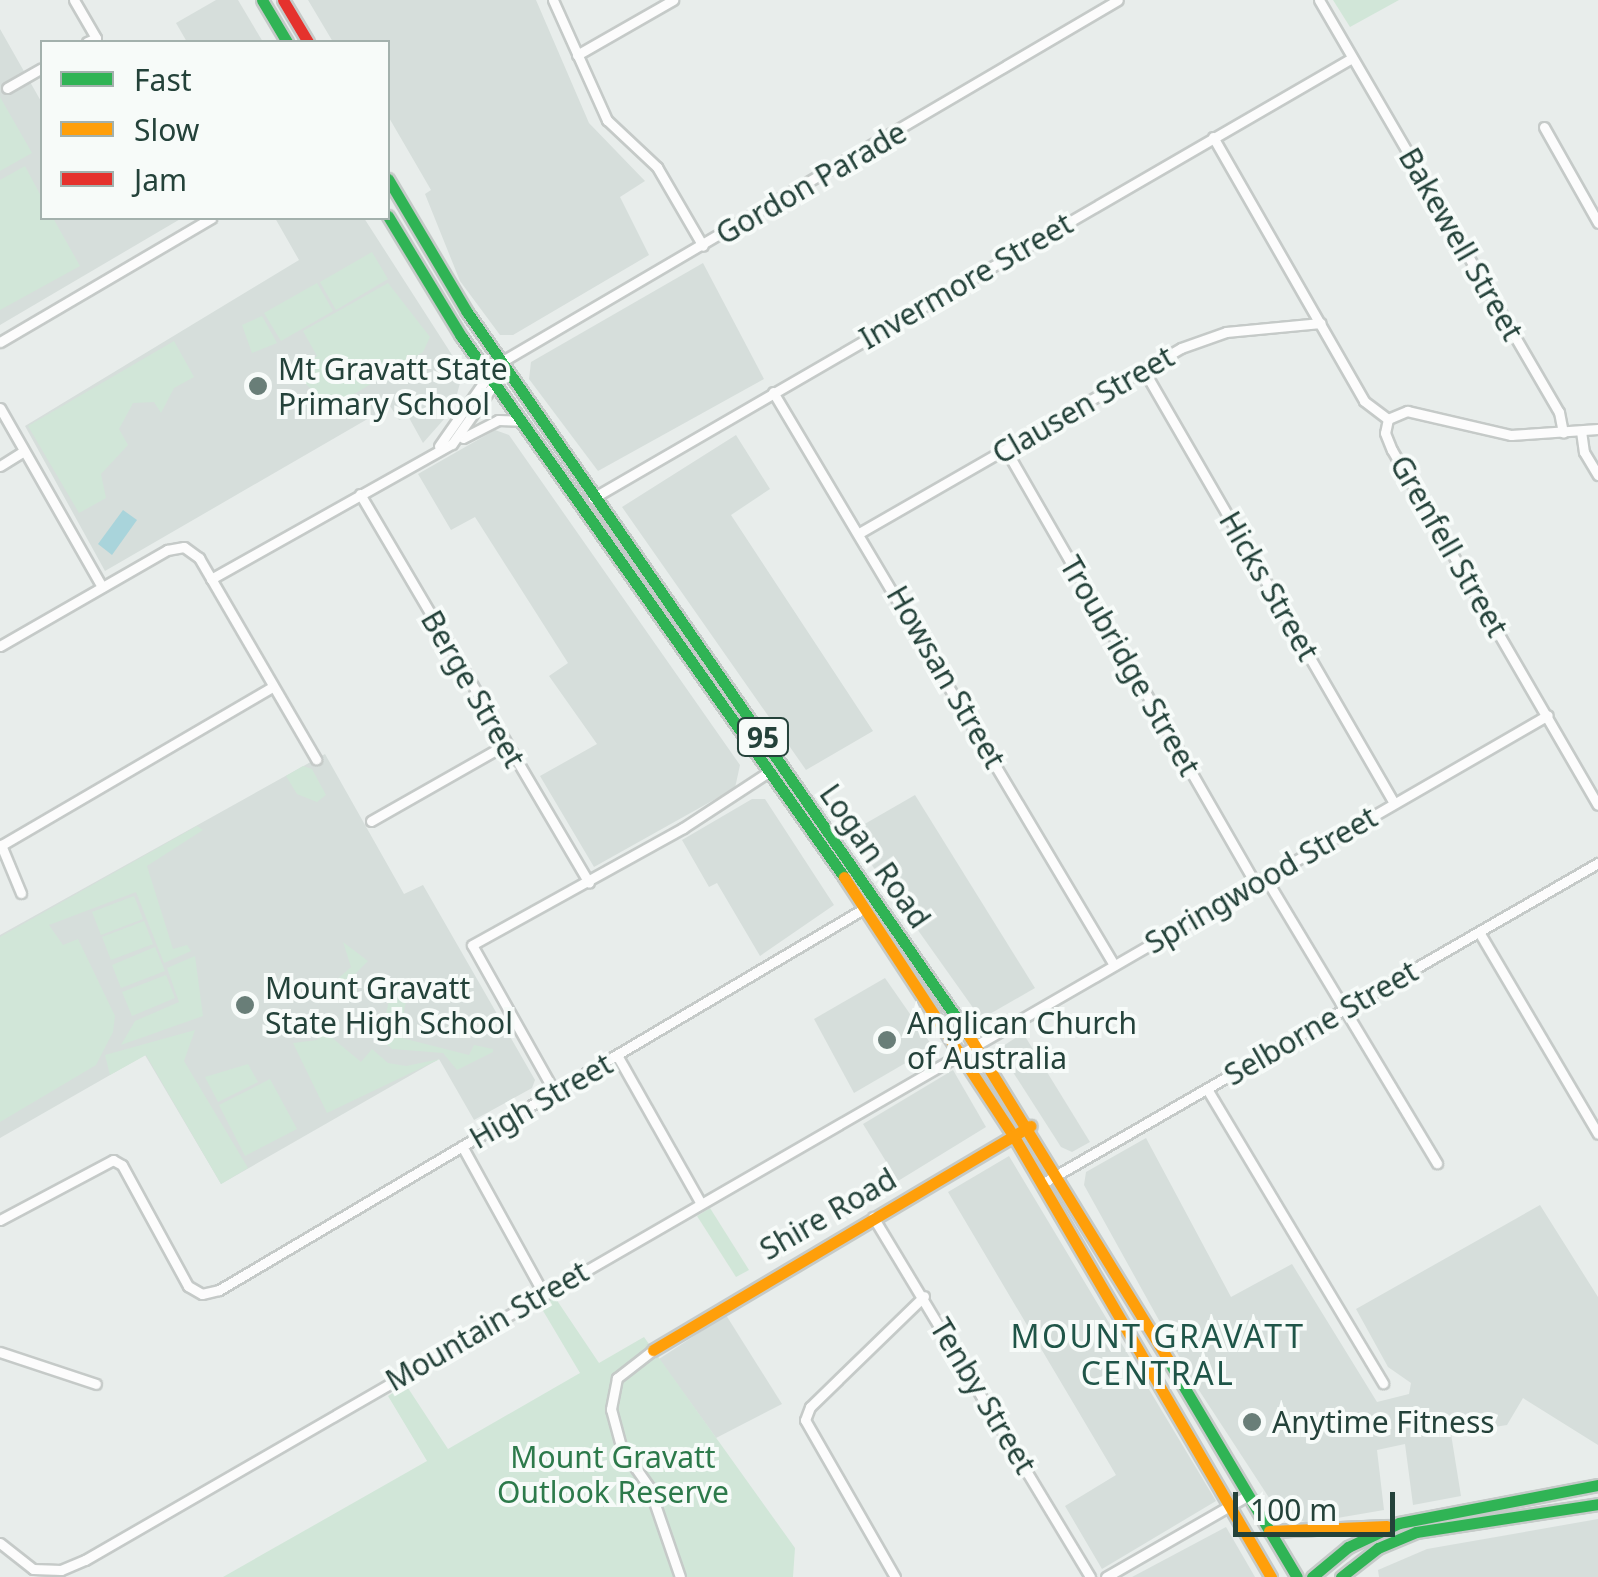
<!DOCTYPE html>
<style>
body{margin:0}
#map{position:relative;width:1598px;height:1577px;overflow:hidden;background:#e8edeb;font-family:"Noto Sans",sans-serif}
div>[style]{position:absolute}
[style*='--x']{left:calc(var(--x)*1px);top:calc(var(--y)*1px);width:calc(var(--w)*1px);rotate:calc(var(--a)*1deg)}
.built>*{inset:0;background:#d6dedb}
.green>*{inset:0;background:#d1e6d8}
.water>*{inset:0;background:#a9d4db}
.roads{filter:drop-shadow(2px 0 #c5cac8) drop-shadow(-2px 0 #c5cac8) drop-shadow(0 2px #c5cac8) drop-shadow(0 -2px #c5cac8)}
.street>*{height:9px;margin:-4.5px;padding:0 4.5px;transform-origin:4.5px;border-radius:4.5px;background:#fcfcfc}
.fast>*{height:11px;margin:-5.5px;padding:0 5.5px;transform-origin:5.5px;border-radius:5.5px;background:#30b455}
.slow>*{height:11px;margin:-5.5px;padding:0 5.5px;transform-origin:5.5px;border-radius:5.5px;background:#ff9f0a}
.jam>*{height:11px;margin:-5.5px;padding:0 5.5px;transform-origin:5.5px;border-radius:5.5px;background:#e5322d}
.dots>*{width:28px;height:28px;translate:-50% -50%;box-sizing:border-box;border:5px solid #f7fbf9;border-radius:50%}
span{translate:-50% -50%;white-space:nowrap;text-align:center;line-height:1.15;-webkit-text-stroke:8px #f7fbf9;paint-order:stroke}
.shield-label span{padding:2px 8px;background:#f7fbf9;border:2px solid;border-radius:8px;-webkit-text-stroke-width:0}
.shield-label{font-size:28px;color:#24423a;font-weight:700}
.street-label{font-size:30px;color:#24423a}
.poi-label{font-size:30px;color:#24423a}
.left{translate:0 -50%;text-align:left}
.park-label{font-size:30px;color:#2d7a4b}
.neighbourhood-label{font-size:32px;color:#1f5548;letter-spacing:2.5px}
.legend{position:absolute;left:40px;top:40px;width:350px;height:180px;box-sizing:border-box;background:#f7fbf9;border:2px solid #a3b1ad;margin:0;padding:12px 18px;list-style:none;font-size:30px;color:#24423a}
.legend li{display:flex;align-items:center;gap:20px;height:50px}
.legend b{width:50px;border:2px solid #a3b1ad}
.scale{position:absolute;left:1233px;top:1492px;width:162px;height:45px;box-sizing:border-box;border:5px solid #24423a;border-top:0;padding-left:12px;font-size:30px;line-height:35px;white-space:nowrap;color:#24423a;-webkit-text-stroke:8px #f7fbf9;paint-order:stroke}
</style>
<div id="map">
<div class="built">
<div style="clip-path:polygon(216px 0,238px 0,263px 42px,187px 42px,176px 23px)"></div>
<div style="clip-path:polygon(308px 0,536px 0,589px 123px,645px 181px,620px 197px,649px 255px,513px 335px,500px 335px,460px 281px,425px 194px,431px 190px,388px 116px,388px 42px,333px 42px)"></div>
<div style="clip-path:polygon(0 29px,42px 103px,42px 218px,182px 218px,0 325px)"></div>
<div style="clip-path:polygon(275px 218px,364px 218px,463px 372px,453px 409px,423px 443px,408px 416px,399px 420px,390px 406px,105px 571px,25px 426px,299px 260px)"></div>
<div style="clip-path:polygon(703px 263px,764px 379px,598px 471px,529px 379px,531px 362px)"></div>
<div style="clip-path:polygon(495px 430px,509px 435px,740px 765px,735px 788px,594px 867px,540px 776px,597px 744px,549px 676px,568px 663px,475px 517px,451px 530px,418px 474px)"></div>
<div style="clip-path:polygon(736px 435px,770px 489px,731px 515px,873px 731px,806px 770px,622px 507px)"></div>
<div style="clip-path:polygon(325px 754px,404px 894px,423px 885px,535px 1080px,532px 1088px,474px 1120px,439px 1059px,221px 1184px,145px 1055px,0 1138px,0 935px)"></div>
<div style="clip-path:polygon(915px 795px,1035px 988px,981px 1019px,849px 833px)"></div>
<div style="clip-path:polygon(752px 799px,765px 799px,834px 905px,760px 956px,717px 883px,709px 887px,682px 840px)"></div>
<div style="clip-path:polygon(885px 978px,933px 1047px,854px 1093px,814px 1019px)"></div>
<div style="clip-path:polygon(1023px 1033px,1090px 1142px,1072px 1152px,1061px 1147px,1002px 1055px,1003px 1046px)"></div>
<div style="clip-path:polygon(953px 1070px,986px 1127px,898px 1181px,863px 1124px)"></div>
<div style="clip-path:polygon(1146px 1138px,1231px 1297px,1292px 1264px,1377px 1402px,1409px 1394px,1411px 1383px,1388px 1367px,1356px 1309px,1540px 1205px,1598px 1297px,1598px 1445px,1523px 1398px,1507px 1425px,1451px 1434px,1461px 1496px,1413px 1505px,1405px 1444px,1377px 1450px,1384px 1510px,1308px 1523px,1279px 1513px,1191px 1378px,1084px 1185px,1086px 1172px)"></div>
<div style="clip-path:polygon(1009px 1156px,1216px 1501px,1102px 1569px,1065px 1506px,1116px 1475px,948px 1192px)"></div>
<div style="clip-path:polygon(726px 1315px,782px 1404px,716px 1438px,659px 1359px)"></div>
<div style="clip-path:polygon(1598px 1519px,1598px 1577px,1379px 1577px,1378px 1570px,1427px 1549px)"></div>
<div style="clip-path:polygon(1226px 1527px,1255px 1577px,1132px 1577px)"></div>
</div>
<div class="green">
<div style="clip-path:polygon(1333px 0,1399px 0,1350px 27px)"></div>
<div style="clip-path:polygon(0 97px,32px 153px,0 171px)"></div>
<div style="clip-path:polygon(25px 166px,42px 198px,42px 218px,53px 218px,80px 266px,0 310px,0 180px)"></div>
<div style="clip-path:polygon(372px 252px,388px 279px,336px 310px,320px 282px)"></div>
<div style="clip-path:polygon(317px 283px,333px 311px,281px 341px,264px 313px)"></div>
<div style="clip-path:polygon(388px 283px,430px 337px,423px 352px,356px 393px,333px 401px,314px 392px,299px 377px,300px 367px,317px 356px,303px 331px)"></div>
<div style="clip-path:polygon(262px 316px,277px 343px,252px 353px,242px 325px)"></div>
<div style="clip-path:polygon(174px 341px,194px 377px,174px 388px,161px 413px,154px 402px,133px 403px,119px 429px,128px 445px,101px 474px,106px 498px,79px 513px,28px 426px)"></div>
<div style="clip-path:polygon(303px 766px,312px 769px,326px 795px,317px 802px,297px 794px,286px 776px)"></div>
<div style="clip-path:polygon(197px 826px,203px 830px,147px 866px,173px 949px,187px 945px,191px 951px,164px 963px,136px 892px,49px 925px,63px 945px,78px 939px,115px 1016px,113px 1032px,96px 1065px,0 1122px,0 937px)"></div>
<div style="clip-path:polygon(134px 896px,143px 919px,101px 935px,92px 912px)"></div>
<div style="clip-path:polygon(144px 921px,153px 944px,111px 960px,102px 937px)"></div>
<div style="clip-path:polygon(343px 942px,368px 961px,343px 986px,333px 983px,351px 967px)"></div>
<div style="clip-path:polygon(155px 947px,165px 971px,121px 988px,112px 965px)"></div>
<div style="clip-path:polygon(195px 956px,203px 1016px,121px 1045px,135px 1021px,179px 1002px,167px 968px)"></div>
<div style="clip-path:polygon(166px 975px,175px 998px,132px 1016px,122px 992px)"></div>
<div style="clip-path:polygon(392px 987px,409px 989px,398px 1037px,469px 1055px,474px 1045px,493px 1049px,493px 1052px,457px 1070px,443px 1053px,392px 1049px,364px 1024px,383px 1027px)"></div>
<div style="clip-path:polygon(195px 1030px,184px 1061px,248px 1168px,221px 1184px,146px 1055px,110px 1075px,105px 1055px)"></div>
<div style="clip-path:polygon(324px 1031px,361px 1062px,372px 1049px,388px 1063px,406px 1066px,440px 1059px,327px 1113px,293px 1043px,317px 1040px)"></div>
<div style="clip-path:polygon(248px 1064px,258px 1082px,218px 1102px,205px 1077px)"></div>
<div style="clip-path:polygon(270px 1079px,297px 1129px,245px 1156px,219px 1105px)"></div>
<div style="clip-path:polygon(710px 1208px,749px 1270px,736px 1277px,697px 1216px)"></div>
<div style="clip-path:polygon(554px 1296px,599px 1363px,644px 1337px,795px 1548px,793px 1577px,223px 1577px,427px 1461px,388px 1396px,406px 1385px,448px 1449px,580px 1373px,539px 1304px)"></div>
</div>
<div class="water">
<div style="clip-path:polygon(123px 510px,137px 520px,112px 555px,98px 544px)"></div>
</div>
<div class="roads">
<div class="street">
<div style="--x:74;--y:0;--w:44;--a:59.9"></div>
<div style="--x:96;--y:38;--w:10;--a:156"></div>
<div style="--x:553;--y:0;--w:132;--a:65.8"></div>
<div style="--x:607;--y:120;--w:69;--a:43.2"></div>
<div style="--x:657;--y:167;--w:91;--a:59.8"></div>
<div style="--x:1319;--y:0;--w:477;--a:59.8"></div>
<div style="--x:1559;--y:412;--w:21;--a:79"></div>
<div style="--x:577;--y:55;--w:111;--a:-29.8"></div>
<div style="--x:7;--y:88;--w:40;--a:-29.7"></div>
<div style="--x:1544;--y:127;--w:110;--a:60.6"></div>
<div style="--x:1213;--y:137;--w:304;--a:60.2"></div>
<div style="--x:1364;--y:401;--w:30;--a:37"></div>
<div style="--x:0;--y:342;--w:245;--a:-30.4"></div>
<div style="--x:501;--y:362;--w:715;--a:-30.4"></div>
<div style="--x:1143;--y:369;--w:501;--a:59.96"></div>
<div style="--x:773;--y:392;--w:667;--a:59.24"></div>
<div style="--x:0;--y:408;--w:206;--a:60.3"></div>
<div style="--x:1388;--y:419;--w:14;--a:102"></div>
<div style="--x:1385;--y:433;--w:18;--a:68"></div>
<div style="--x:1392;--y:450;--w:410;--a:59.9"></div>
<div style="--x:1388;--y:419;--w:21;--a:-23"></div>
<div style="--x:1407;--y:411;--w:107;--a:13"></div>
<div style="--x:1511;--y:435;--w:87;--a:-3.9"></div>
<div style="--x:1581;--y:431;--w:21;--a:82"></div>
<div style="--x:1584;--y:452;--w:27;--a:59"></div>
<div style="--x:463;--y:438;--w:39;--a:-27"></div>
<div style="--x:498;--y:420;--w:23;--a:2"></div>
<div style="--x:439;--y:446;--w:85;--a:-55"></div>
<div style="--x:1006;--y:450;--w:499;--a:60.1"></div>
<div style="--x:0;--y:466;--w:28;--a:-32"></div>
<div style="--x:360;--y:494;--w:451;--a:59.5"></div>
<div style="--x:593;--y:498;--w:877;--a:-30.1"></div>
<div style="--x:861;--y:532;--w:369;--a:-29.9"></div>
<div style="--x:1181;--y:348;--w:48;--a:-19.6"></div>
<div style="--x:1226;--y:332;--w:95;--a:-5.4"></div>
<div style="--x:211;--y:579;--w:276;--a:-29.3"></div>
<div style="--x:452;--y:444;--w:73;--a:-55"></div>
<div style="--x:0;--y:646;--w:193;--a:-29.9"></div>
<div style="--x:167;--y:550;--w:17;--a:-10"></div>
<div style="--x:184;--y:547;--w:19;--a:36"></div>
<div style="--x:199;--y:558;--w:233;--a:59.8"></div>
<div style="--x:371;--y:821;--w:154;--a:-29.6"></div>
<div style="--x:1;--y:845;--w:52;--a:67.4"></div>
<div style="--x:0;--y:846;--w:315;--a:-30.3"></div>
<div style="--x:1265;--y:877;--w:334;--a:59"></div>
<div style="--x:1479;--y:932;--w:234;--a:59.5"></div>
<div style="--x:618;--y:1057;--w:167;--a:60.5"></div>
<div style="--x:1207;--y:1089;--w:343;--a:59.1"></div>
<div style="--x:554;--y:1091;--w:167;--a:-119.3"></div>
<div style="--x:472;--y:945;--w:241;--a:-29"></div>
<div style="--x:683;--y:828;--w:104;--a:-33.2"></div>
<div style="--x:462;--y:1146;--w:168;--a:61.1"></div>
<div style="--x:1043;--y:1183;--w:641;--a:-29.97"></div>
<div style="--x:873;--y:1217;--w:420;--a:58.9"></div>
<div style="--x:0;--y:1220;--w:128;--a:-28"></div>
<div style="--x:113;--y:1160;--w:10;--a:29"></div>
<div style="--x:122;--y:1165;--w:138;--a:61.4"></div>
<div style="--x:188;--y:1286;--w:16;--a:30"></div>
<div style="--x:202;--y:1294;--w:17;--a:-13"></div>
<div style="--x:219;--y:1290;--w:750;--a:-30.6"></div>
<div style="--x:653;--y:1350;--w:46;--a:142.1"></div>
<div style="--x:617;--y:1378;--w:32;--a:101"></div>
<div style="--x:611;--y:1409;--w:39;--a:75"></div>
<div style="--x:621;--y:1447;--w:49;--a:55"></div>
<div style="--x:649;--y:1487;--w:95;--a:71"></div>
<div style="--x:0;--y:1352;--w:101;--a:18.4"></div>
<div style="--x:0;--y:1543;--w:42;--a:38.2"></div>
<div style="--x:33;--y:1569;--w:28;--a:2"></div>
<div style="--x:61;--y:1570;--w:26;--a:-23"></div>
<div style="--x:85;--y:1560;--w:1689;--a:-30.01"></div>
<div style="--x:895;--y:1577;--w:181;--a:-119.8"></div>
<div style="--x:805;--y:1420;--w:14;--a:-69"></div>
<div style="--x:810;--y:1407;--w:159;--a:-44.2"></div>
<div style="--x:1106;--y:1577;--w:163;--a:-29.9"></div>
</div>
<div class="fast">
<div style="--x:262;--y:0;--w:49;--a:59.2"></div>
<div style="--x:388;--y:179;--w:155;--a:59.3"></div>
<div style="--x:467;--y:312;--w:881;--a:55.26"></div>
<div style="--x:388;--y:216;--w:140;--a:58.7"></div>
<div style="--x:461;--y:336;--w:663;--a:54.7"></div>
<div style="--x:1168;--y:1360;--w:252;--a:59.3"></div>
<div style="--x:1312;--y:1577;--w:47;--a:-39.8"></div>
<div style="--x:1348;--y:1547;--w:56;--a:-25.2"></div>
<div style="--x:1399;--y:1523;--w:203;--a:-10.8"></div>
<div style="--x:1341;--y:1577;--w:47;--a:-38.1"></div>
<div style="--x:1378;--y:1548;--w:41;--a:-22.8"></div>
<div style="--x:1416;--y:1532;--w:184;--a:-8.7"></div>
</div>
<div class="slow">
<div style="--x:844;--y:877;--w:308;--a:56.8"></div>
<div style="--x:1013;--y:1135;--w:512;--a:59.73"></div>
<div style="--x:969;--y:1036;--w:380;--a:58.4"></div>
<div style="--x:653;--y:1350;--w:439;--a:-30.7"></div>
<div style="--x:1269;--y:1531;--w:118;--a:-2.4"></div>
</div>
<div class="jam">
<div style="--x:283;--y:0;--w:49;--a:59.2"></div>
</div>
</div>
<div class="dots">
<div style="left:258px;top:386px;background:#697e78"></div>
<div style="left:245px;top:1005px;background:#697e78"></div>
<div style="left:887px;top:1040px;background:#697e78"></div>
<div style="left:1252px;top:1422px;background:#697e78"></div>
</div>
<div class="shield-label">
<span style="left:763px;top:737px">95</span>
</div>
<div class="street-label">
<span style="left:811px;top:183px;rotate:-30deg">Gordon Parade</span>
<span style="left:1461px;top:244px;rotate:60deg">Bakewell Street</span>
<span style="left:966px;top:281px;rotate:-30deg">Invermore Street</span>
<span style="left:1083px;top:405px;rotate:-30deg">Clausen Street</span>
<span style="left:1449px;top:546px;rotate:60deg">Grenfell Street</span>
<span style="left:1269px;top:586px;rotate:60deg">Hicks Street</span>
<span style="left:1130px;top:666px;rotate:60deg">Troubridge Street</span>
<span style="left:946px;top:677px;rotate:60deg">Howsan Street</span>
<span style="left:473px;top:689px;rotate:60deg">Berge Street</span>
<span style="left:875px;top:856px;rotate:55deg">Logan Road</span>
<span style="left:1261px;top:880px;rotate:-30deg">Springwood Street</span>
<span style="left:1321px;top:1023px;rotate:-30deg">Selborne Street</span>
<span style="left:541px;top:1101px;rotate:-30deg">High Street</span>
<span style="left:828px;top:1214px;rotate:-30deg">Shire Road</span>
<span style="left:487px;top:1326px;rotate:-30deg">Mountain Street</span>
<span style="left:983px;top:1396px;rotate:59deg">Tenby Street</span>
</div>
<div class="poi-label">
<span class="left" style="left:278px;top:386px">Mt Gravatt State<br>Primary School</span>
<span class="left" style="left:265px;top:1005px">Mount Gravatt<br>State High School</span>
<span class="left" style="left:907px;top:1040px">Anglican Church<br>of Australia</span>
<span class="left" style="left:1272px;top:1422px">Anytime Fitness</span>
</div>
<div class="park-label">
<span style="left:613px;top:1474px">Mount Gravatt<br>Outlook Reserve</span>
</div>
<div class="neighbourhood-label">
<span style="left:1158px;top:1355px">MOUNT GRAVATT<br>CENTRAL</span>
</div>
<ul class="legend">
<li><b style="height:12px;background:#30b455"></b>Fast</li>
<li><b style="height:12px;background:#ff9f0a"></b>Slow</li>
<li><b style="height:12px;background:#e5322d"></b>Jam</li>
</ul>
<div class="scale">100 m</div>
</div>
